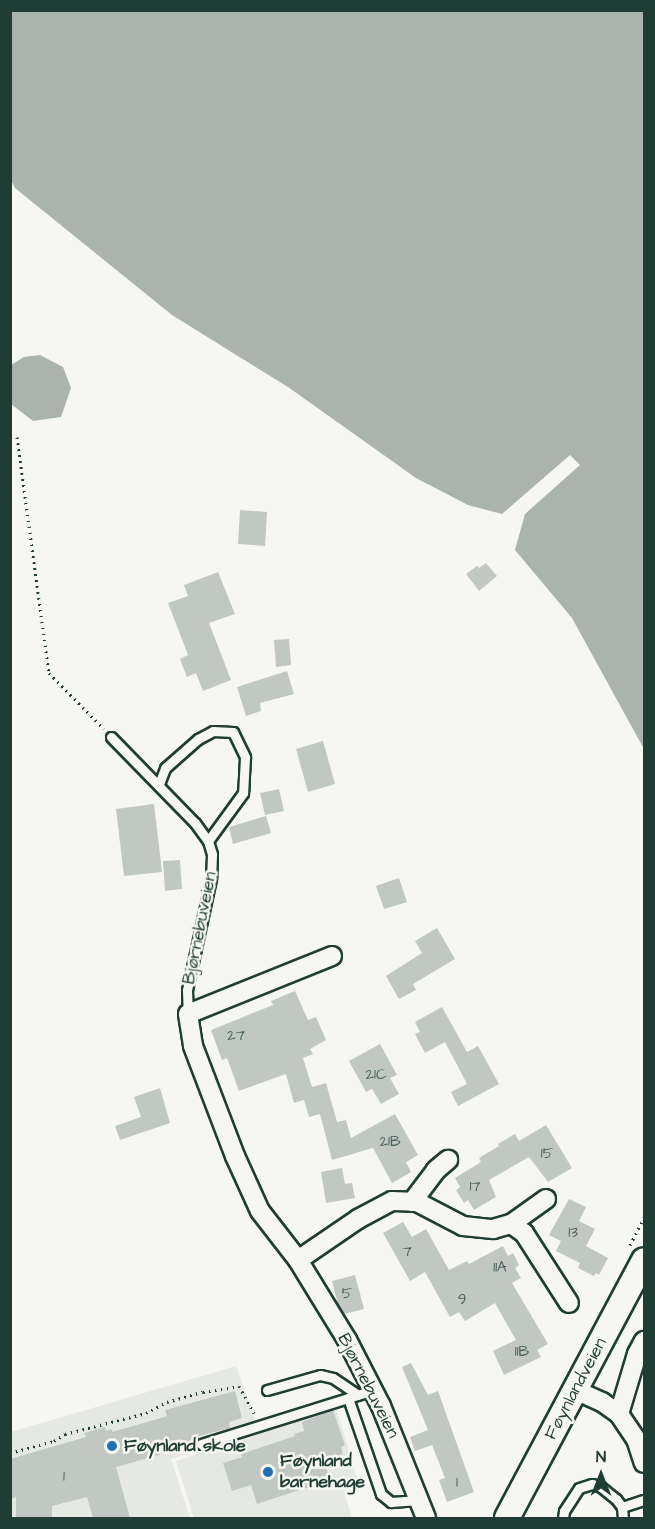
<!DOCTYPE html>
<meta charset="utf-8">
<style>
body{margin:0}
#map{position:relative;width:655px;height:1529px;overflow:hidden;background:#f6f6f2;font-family:"Architects Daughter",sans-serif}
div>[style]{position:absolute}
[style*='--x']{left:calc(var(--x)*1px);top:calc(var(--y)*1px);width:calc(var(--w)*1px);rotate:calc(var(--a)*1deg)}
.built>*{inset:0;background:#e6e8e4}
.water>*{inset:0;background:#aab3ae}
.building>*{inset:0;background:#c1c8c3}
.path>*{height:3px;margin-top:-1.5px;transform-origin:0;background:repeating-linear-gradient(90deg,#1f3d34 0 1.5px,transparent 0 6px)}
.roads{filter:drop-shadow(2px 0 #1f3d34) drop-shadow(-2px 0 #1f3d34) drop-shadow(0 2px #1f3d34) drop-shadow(0 -2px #1f3d34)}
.service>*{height:9px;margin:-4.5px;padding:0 4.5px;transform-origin:4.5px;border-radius:4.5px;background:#f6f6f2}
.minor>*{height:18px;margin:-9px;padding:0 9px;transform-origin:9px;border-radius:9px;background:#f6f6f2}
.secondary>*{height:24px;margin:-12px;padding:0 12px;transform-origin:12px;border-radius:12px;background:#f6f6f2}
.dots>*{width:16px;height:16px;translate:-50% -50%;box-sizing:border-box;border:3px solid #f6f6f2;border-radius:50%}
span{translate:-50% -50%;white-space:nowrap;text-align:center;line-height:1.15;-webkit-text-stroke:5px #f6f6f2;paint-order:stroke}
.number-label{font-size:15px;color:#486058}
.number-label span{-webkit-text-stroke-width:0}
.street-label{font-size:18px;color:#1f3d34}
.poi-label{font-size:18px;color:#1f3d34;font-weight:700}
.left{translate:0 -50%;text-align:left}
.frame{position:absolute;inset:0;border:12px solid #1f3d34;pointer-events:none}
.north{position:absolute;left:571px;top:1445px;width:60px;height:60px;-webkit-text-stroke:4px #f6f6f2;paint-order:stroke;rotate:0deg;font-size:16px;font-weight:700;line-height:24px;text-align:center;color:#1f3d34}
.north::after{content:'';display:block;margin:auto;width:21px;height:27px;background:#1f3d34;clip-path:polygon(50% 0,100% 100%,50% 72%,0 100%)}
</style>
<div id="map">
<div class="built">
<div style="clip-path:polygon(236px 1366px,259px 1431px,171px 1459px,190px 1518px,11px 1518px,11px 1432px)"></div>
<div style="clip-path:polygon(336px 1408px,359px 1484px,345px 1496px,352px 1518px,194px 1518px,176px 1461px)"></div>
</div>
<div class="water">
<div style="clip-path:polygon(11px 10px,644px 11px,644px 749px,572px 618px,515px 550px,525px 514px,580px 465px,570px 455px,502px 514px,468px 505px,416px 478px,288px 387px,172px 315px,15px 188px,11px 180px)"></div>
<div style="clip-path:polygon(40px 355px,63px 367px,71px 388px,61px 417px,33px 421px,11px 404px,11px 365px,24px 357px)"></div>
</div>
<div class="building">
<div style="clip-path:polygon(240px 510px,267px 512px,265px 546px,238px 544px)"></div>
<div style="clip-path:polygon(486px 563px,497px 576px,479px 591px,466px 574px,477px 566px,479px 568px)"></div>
<div style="clip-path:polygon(218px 572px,235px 614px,209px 623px,231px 680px,203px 691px,196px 673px,187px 677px,180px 659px,188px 655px,168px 603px,188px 596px,184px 585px)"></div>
<div style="clip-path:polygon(289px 639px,291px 665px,276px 667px,274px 640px)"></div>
<div style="clip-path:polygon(287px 671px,294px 694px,260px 703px,261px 711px,246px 716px,237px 687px)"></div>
<div style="clip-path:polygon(323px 741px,335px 784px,308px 792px,296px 749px)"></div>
<div style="clip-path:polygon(279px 789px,284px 811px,265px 815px,260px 793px)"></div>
<div style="clip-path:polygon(154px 804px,162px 872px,124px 876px,116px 809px)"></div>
<div style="clip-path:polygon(266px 816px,271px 833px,233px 844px,229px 827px)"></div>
<div style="clip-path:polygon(180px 860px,182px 889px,165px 891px,163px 861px)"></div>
<div style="clip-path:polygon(399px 878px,407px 902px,384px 909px,376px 886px)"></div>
<div style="clip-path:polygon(437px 928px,455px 959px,413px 984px,416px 990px,399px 999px,386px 976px,422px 953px,415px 941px)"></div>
<div style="clip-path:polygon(295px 991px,308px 1020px,316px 1017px,326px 1040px,310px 1049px,313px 1054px,303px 1058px,312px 1087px,326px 1083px,337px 1122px,346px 1120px,351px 1138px,395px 1114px,418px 1155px,406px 1162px,411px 1172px,392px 1183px,373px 1148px,332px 1160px,320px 1114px,309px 1117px,304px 1100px,294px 1103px,286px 1074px,239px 1091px,227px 1058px,222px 1060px,211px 1030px,273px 1005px,271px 1001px)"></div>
<div style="clip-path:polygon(442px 1007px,467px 1052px,478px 1046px,499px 1084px,458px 1106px,451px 1092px,467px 1084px,445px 1042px,425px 1053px,415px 1034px,420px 1032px,415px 1022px)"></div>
<div style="clip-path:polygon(380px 1044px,397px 1075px,390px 1078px,399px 1094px,381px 1104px,372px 1089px,366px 1092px,349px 1061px)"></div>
<div style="clip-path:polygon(160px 1088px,170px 1123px,120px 1140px,115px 1126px,141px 1117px,134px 1097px)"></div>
<div style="clip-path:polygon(546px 1125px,572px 1168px,548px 1182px,529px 1157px,489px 1180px,496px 1197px,474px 1210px,468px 1200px,464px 1203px,456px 1190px,460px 1187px,455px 1178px,481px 1162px,479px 1158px,499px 1146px,498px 1144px,515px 1134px,519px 1141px)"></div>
<div style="clip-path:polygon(342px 1168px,345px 1184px,352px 1183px,355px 1198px,326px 1203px,321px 1172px)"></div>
<div style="clip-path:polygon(569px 1199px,586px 1207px,579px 1221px,595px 1229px,586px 1246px,608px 1258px,599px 1275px,596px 1273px,594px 1276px,578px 1268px,580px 1263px,556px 1251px,561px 1241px,549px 1235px)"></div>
<div style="clip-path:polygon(403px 1222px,412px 1237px,426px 1229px,449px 1270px,467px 1261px,469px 1264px,503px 1246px,508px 1256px,513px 1253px,519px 1265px,515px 1268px,521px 1278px,512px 1283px,548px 1344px,537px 1350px,541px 1357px,504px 1375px,493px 1351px,516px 1340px,495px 1303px,465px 1321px,459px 1312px,450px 1317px,425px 1272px,410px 1281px,383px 1233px)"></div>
<div style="clip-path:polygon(355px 1275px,364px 1309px,344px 1314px,338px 1304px,332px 1281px)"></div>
<div style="clip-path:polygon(411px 1363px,428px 1395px,438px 1391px,474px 1492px,447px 1502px,439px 1480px,445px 1478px,432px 1445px,415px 1451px,410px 1437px,428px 1430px,402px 1367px)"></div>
<div style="clip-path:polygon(235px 1391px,242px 1418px,229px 1422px,230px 1428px,195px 1437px,194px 1445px,116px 1467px,130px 1518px,93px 1518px,87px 1497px,52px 1506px,52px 1518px,16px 1518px,16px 1497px,10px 1499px,10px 1459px,86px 1437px,84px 1433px,105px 1427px,106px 1431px,112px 1429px,112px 1432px,161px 1418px,167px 1416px,165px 1410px)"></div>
<div style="clip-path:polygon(333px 1410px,345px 1445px,341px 1447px,343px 1454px,324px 1461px,330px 1480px,257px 1504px,251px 1485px,232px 1491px,223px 1463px,242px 1457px,241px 1454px,295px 1436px,294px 1434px,304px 1431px,302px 1422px)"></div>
</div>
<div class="path">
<div style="--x:17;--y:437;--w:238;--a:82.3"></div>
<div style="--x:49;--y:673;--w:78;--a:45.5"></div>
<div style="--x:630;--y:1245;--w:31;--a:-63"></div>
<div style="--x:10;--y:1453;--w:46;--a:-15.3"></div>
<div style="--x:54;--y:1441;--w:13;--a:-32"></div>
<div style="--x:65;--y:1434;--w:84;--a:-14.5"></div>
<div style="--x:146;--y:1413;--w:24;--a:-28"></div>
<div style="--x:167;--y:1402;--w:37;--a:-16"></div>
<div style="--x:203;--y:1392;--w:36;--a:-9"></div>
<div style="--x:239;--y:1386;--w:31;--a:61"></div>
</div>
<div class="roads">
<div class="service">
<div style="--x:111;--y:737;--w:120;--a:45.7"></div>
<div style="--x:195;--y:823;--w:22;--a:54"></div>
<div style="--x:208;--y:841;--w:14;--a:73"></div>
<div style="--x:212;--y:854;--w:25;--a:92"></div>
<div style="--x:211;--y:879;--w:114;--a:102.2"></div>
<div style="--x:187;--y:990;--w:24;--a:88"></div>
<div style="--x:159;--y:784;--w:17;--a:-69"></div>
<div style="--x:165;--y:768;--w:44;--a:-41.3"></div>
<div style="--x:198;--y:739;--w:17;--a:-28"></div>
<div style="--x:213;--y:731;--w:20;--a:3"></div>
<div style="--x:233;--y:732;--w:28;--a:64"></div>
<div style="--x:245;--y:757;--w:36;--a:93"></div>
<div style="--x:243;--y:793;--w:59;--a:126.1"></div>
<div style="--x:267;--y:1390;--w:55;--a:-15.8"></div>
<div style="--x:320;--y:1375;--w:13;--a:13"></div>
<div style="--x:333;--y:1378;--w:30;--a:34"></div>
<div style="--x:348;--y:1398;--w:102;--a:71"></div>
<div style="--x:381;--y:1494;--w:13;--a:39"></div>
<div style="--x:391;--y:1502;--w:28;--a:-4"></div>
<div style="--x:201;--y:1444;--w:180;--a:-17.4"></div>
<div style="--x:622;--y:1507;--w:23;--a:-18"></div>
<div style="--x:563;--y:1518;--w:7;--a:-82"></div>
<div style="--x:564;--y:1511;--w:27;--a:-57"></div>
<div style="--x:579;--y:1488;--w:14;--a:-17"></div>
<div style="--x:592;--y:1484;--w:9;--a:18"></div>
<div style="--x:601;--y:1487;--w:19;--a:39"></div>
<div style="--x:616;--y:1499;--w:10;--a:53"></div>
<div style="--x:622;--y:1507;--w:11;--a:85"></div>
</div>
<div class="minor">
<div style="--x:332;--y:956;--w:155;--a:158.1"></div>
<div style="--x:188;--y:1014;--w:32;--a:81"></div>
<div style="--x:193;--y:1046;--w:118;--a:69.1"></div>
<div style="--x:235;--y:1156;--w:60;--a:65.6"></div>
<div style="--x:260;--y:1211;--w:62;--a:52.2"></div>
<div style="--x:298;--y:1260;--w:94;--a:58.5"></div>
<div style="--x:347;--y:1340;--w:74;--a:62.7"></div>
<div style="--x:381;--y:1406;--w:121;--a:68.1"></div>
<div style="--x:412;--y:1202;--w:40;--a:-53"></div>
<div style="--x:436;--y:1170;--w:16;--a:-40"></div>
<div style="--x:511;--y:1224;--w:16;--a:35"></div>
<div style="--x:524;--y:1233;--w:83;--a:57.3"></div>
<div style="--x:298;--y:1260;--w:73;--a:-34.3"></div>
<div style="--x:358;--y:1219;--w:38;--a:-28"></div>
<div style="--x:392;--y:1201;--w:25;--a:2"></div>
<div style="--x:417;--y:1202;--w:52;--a:27.6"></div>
<div style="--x:463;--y:1226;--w:30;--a:6"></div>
<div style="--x:493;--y:1229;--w:19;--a:-16"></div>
<div style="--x:511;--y:1224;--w:43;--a:-35.5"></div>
<div style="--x:575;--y:1390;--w:30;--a:24"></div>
<div style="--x:602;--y:1402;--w:21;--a:35"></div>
<div style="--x:619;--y:1414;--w:30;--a:56"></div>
<div style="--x:636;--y:1439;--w:25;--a:72"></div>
<div style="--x:619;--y:1414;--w:63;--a:-73.3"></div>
<div style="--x:637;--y:1354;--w:15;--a:-62"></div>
</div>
<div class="secondary">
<div style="--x:507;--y:1518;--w:292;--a:-62"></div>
</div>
</div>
<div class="dots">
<div style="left:112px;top:1446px;background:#1f6fb2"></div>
<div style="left:268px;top:1472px;background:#1f6fb2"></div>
</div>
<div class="number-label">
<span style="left:236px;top:1036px">27</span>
<span style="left:376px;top:1075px">21C</span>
<span style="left:390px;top:1142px">21B</span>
<span style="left:547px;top:1154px">15</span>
<span style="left:475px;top:1187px">17</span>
<span style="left:573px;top:1233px">13</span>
<span style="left:407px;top:1252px">7</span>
<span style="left:500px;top:1268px">11A</span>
<span style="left:347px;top:1294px">5</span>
<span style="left:462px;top:1300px">9</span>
<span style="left:522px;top:1352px">11B</span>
<span style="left:64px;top:1477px">1</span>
<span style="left:457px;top:1483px">1</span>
</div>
<div class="street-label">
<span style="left:200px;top:928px;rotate:-79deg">Bjørnebuveien</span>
<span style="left:368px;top:1386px;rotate:63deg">Bjørnebuveien</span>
<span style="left:576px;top:1389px;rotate:-62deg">Føynlandveien</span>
</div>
<div class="poi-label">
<span class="left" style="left:124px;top:1446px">Føynland skole</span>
<span class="left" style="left:280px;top:1472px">Føynland<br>barnehage</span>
</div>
<div class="frame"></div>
<div class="north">N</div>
</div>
